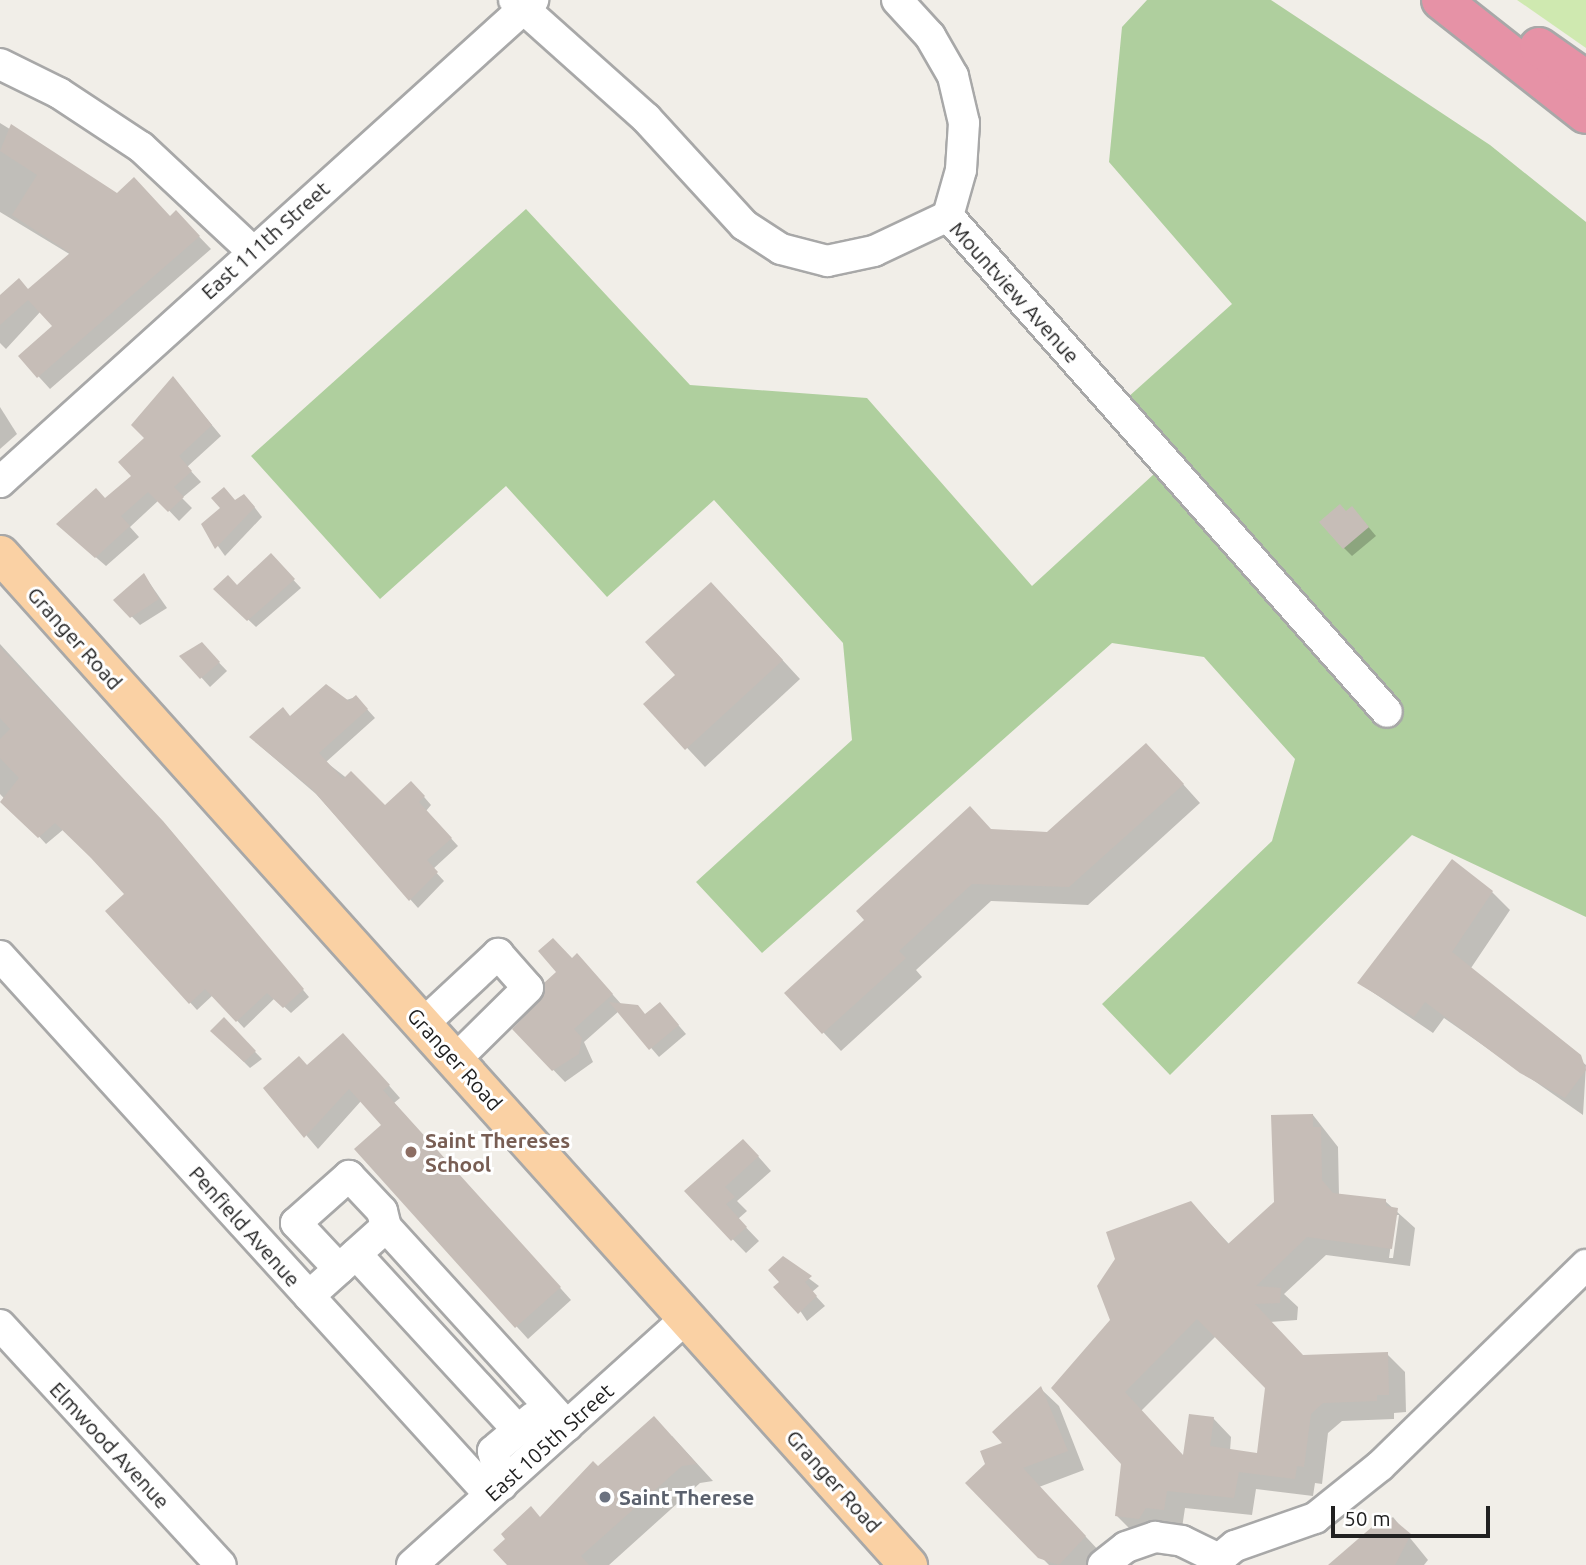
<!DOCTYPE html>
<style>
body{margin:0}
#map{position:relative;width:1586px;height:1565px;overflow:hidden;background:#f1eee8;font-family:Ubuntu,sans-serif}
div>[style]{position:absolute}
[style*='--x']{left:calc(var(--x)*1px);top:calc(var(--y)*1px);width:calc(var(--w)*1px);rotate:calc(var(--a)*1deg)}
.grass>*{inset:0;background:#cfe9b0}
.forest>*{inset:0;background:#afcf9e}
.shadow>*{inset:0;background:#0003}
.building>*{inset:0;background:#c6bdb7}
.roads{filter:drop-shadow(2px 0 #a8a8a8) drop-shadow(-2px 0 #a8a8a8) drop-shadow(0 2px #a8a8a8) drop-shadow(0 -2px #a8a8a8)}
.minor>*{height:30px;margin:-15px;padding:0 15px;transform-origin:15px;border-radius:15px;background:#fff}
.major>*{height:37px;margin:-18.5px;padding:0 18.5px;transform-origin:18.5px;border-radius:18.5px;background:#fad1a4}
.highway>*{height:38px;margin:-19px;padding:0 19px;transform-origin:19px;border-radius:19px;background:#e692a6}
.dots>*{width:19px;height:19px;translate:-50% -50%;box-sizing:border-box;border:4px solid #fff;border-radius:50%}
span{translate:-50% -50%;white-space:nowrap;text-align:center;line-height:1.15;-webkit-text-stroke:6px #fff;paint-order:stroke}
.street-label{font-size:21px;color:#212121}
.education-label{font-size:21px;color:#785e54;font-weight:700}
.left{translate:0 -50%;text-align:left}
.worship-label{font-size:21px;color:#5b616d;font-weight:700}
.scale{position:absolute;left:1331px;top:1506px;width:159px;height:32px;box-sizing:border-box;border:4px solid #212121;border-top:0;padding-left:9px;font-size:21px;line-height:24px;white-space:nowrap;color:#212121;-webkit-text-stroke:5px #fff;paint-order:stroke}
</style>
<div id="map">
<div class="grass">
<div style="clip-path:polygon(1517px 0,1586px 0,1586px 48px)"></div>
</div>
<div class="forest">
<div style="clip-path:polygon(1147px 0,1271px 0,1490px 145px,1586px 222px,1586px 917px,1412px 835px,1170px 1075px,1102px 1004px,1272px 841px,1295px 759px,1204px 657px,1112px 643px,762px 953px,696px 882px,852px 740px,843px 643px,714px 500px,607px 597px,506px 486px,380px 599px,251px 456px,526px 209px,690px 385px,867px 398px,1032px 586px,1166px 463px,1117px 407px,1232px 304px,1109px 162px,1122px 27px)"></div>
</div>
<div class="shadow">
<div style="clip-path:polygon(0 123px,117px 195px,188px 225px,211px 249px,50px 389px,20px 356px,54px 326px,41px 311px,6px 349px,0 343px,0 297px,29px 291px,71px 255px,0 212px)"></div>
<div style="clip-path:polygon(173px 378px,221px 436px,187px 467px,201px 482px,182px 498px,192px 508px,179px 521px,159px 500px,130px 527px,139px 537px,106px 566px,69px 534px,133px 476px)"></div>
<div style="clip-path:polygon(0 407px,17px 434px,0 449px)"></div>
<div style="clip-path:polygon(236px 502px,252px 504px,262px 517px,225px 556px,203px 525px)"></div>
<div style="clip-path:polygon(1347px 513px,1360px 517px,1376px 536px,1352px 556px,1344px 548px)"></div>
<div style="clip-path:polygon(271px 556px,301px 588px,256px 627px,216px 589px,237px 587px)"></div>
<div style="clip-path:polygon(144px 575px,167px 608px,140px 625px,116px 600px)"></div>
<div style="clip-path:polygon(729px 602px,800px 679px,705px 767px,646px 704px,678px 675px)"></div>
<div style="clip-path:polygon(0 644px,170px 830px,309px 997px,291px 1013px,275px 998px,244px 1028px,213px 995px,197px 1010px,107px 911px,126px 894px,64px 829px,46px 844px,0 794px)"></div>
<div style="clip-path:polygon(210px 653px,227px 671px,210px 687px,182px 656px)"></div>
<div style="clip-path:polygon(356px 697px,375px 718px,326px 762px,385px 808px,419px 791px,431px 805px,426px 811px,458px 846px,433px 869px,444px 881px,418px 908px,316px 794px,259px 745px,291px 717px)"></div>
<div style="clip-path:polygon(1164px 763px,1200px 803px,1088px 905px,991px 901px,916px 970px,922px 977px,841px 1051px,786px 993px,992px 830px,1048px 834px)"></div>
<div style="clip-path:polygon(1492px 892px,1510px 910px,1471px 968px,1586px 1065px,1583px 1115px,1444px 1018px,1433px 1033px,1359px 983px)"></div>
<div style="clip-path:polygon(572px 960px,588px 967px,622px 1005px,646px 1016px,668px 1013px,686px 1034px,659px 1057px,619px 1011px,584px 1042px,593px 1062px,565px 1082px,514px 1029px)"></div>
<div style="clip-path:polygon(224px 1020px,262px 1059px,250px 1068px,213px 1031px)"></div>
<div style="clip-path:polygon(355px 1047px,400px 1098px,394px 1103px,571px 1300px,528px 1339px,356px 1149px,383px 1125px,361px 1101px,318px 1149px,266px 1088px)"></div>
<div style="clip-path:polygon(evenodd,1313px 1115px,1338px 1147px,1339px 1195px,1385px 1201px,1415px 1228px,1410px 1266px,1326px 1255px,1284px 1294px,1298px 1307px,1297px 1320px,1270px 1322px,1303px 1357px,1387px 1354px,1405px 1372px,1406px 1412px,1394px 1413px,1394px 1419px,1342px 1421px,1328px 1433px,1322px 1484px,1315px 1483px,1313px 1496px,1256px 1489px,1252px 1515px,1185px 1508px,1182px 1528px,1135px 1534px,1117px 1516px,1123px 1464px,1112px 1321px,1191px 1203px,1230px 1245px,1276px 1202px,1313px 1115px,1395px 1215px,1399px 1215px,1393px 1258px,1389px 1258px,1395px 1215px,1313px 1115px,1216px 1336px,1267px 1387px,1259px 1455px,1230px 1451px,1231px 1437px,1213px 1418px,1185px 1458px,1141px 1411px,1216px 1336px)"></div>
<div style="clip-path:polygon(756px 1154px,771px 1171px,737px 1201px,747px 1211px,738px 1219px,759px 1241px,746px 1253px,686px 1191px)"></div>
<div style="clip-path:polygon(783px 1259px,819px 1286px,812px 1292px,825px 1306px,807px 1321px,781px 1282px)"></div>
<div style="clip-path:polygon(1041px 1389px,1059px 1406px,1084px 1470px,1039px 1487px,1103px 1555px,1093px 1565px,1049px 1565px,968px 1483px,1005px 1444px)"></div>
<div style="clip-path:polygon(672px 1436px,713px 1481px,700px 1483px,609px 1565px,509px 1565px,541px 1519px,599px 1468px)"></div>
<div style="clip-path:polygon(1393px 1517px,1428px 1560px,1424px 1565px,1333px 1565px)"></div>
</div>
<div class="building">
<div style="clip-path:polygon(11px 124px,117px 193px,134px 177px,170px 216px,176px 210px,200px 236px,37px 378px,18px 356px,52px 326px,28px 300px,0 325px,0 295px,19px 278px,28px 289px,70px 253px,12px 215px,37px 175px,0 151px)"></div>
<div style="clip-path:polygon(173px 376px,212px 425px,179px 456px,192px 471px,174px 487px,184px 497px,168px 512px,148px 492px,121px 516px,130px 526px,95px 558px,56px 524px,96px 488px,105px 498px,131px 476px,118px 462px,144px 438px,131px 425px)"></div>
<div style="clip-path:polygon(224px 487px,235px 500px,244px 494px,255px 507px,215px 549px,201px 524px,220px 508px,211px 498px)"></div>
<div style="clip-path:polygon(1340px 504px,1346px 511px,1352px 506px,1369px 527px,1343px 549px,1319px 522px)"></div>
<div style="clip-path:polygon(271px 553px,295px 579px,247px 621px,213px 589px,228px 575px,237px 585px)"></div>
<div style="clip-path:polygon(144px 573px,159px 599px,130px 618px,113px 600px)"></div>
<div style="clip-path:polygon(711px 582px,783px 660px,685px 750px,643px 704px,675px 675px,645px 642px)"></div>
<div style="clip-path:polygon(202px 642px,220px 662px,200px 679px,179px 656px)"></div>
<div style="clip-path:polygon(0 647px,163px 821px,304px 989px,283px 1008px,267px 993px,236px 1022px,205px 989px,189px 1004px,105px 911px,124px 894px,91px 858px,55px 823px,38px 838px,0 802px,19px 778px,0 758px,0 739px,10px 729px,0 718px)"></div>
<div style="clip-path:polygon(326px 684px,349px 701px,356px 695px,368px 709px,319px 753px,343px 779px,351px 771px,385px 805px,411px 781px,425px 796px,419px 802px,452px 838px,427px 860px,438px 872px,409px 901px,312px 789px,249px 737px,283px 707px,290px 716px)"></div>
<div style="clip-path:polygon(1146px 743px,1184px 784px,1069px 887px,972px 884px,899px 951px,906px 958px,822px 1034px,784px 993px,864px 920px,856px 911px,970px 806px,991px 829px,1047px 832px)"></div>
<div style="clip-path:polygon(1452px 859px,1493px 891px,1452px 952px,1581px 1055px,1586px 1070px,1565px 1098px,1520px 1073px,1425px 1002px,1414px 1017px,1357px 983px)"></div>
<div style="clip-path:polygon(553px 938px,572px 958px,577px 953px,613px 994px,574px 1029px,582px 1038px,579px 1054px,552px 1071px,512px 1029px,540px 1000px,544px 983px,556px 972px,538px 951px)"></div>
<div style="clip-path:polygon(609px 1002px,638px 1005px,645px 1014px,660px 1002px,679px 1025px,649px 1050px)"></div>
<div style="clip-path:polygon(224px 1017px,256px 1051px,244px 1062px,210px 1031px)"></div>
<div style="clip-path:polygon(343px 1033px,390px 1085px,383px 1090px,561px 1287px,515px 1328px,354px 1149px,381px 1125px,349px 1089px,304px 1138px,263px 1088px,299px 1056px,307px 1065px)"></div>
<div style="clip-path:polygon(evenodd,1313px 1114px,1313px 1127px,1321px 1127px,1322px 1180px,1333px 1193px,1386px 1199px,1386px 1206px,1398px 1208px,1392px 1249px,1307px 1237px,1256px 1286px,1281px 1288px,1280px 1303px,1255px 1304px,1303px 1355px,1388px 1352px,1389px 1395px,1377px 1395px,1377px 1401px,1323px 1403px,1311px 1414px,1304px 1467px,1297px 1466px,1295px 1479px,1239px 1472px,1234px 1498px,1167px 1491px,1164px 1510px,1146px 1508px,1139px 1519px,1115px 1516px,1121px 1464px,1051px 1388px,1110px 1320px,1097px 1286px,1115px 1259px,1106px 1232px,1191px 1201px,1228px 1244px,1274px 1202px,1271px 1115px,1313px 1114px,1197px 1319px,1265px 1388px,1257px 1453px,1210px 1446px,1214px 1417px,1189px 1414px,1183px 1455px,1125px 1392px,1197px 1319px)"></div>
<div style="clip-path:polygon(743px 1139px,759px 1156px,725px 1187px,735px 1197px,726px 1204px,747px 1227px,731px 1241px,684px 1191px)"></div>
<div style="clip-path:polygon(783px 1256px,812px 1276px,805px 1282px,817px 1296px,798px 1314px,773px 1287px,779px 1282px,768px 1270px)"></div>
<div style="clip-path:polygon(1041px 1386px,1068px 1451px,1023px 1468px,1086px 1536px,1059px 1565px,1038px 1558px,965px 1483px,985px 1464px,980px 1451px,1002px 1443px,992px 1432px)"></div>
<div style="clip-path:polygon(654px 1416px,697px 1464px,682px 1466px,581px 1556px,589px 1565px,507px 1565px,493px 1550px,505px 1539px,501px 1534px,531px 1506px,540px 1517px,593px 1461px,598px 1466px)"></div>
<div style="clip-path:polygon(1387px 1514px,1411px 1534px,1395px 1565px,1328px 1565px)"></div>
</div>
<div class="roads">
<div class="minor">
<div style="--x:514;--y:0;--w:177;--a:41.8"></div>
<div style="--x:646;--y:118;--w:145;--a:47.5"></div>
<div style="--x:744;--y:225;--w:44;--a:33"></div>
<div style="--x:781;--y:249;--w:48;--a:14.6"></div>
<div style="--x:827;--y:261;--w:48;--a:-12"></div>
<div style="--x:874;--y:251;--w:82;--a:-25.3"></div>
<div style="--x:897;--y:0;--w:49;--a:47.5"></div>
<div style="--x:930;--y:36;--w:46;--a:60.1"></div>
<div style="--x:953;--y:76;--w:48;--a:76.8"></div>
<div style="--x:964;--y:123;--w:47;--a:93.7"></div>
<div style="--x:961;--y:170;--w:48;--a:105.8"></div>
<div style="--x:0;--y:64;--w:66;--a:26.2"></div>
<div style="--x:59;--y:93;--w:98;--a:33.4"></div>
<div style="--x:141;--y:147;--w:152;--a:43.1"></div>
<div style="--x:948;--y:216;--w:662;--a:48.49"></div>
<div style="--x:0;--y:482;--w:719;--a:-42.12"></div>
<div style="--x:0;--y:956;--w:728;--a:47.73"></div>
<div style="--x:423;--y:1024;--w:103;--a:-43"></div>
<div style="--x:498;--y:954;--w:45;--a:48.6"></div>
<div style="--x:528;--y:988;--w:103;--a:135.4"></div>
<div style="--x:356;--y:1254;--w:239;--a:47.4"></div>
<div style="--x:339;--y:1269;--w:63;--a:-133.1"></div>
<div style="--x:296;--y:1223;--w:71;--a:-41.6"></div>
<div style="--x:349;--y:1176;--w:48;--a:46.7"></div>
<div style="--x:382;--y:1211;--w:16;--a:76"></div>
<div style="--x:309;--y:1296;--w:103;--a:-41.9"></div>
<div style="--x:386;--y:1227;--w:269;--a:47.7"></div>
<div style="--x:0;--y:1325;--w:326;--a:47.4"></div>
<div style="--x:502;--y:1485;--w:35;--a:-105"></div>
<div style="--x:493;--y:1451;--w:53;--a:-39.7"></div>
<div style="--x:412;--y:1565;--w:369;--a:-42"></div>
<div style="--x:1103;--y:1565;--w:29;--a:-38"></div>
<div style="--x:1126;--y:1547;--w:31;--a:-19"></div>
<div style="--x:1155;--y:1537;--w:27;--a:8"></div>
<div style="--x:1182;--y:1541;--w:41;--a:25.9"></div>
<div style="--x:1212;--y:1565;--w:30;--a:-40"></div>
<div style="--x:1235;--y:1546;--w:85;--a:-19.3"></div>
<div style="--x:1315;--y:1518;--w:83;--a:-38.7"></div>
<div style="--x:1380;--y:1466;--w:288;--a:-44.3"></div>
</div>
<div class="major">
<div style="--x:0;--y:554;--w:1359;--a:48.07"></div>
</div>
<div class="highway">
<div style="--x:1441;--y:0;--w:184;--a:38.2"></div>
<div style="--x:1539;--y:47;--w:57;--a:35.1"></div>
</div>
</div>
<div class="dots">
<div style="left:411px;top:1152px;background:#8d6e63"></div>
<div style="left:605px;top:1497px;background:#6b7280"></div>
</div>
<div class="street-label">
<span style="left:265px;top:240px;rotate:-42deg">East 111th Street</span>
<span style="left:1015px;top:292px;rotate:48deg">Mountview Avenue</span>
<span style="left:75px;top:638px;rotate:48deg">Granger Road</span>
<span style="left:455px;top:1059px;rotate:48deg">Granger Road</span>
<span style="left:245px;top:1226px;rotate:48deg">Penfield Avenue</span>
<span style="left:549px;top:1442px;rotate:-42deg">East 105th Street</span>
<span style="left:110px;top:1445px;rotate:47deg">Elmwood Avenue</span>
<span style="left:834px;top:1481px;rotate:48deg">Granger Road</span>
</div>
<div class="education-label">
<span class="left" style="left:425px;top:1152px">Saint Thereses<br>School</span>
</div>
<div class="worship-label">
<span class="left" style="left:619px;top:1497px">Saint Therese</span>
</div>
<div class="scale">50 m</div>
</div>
